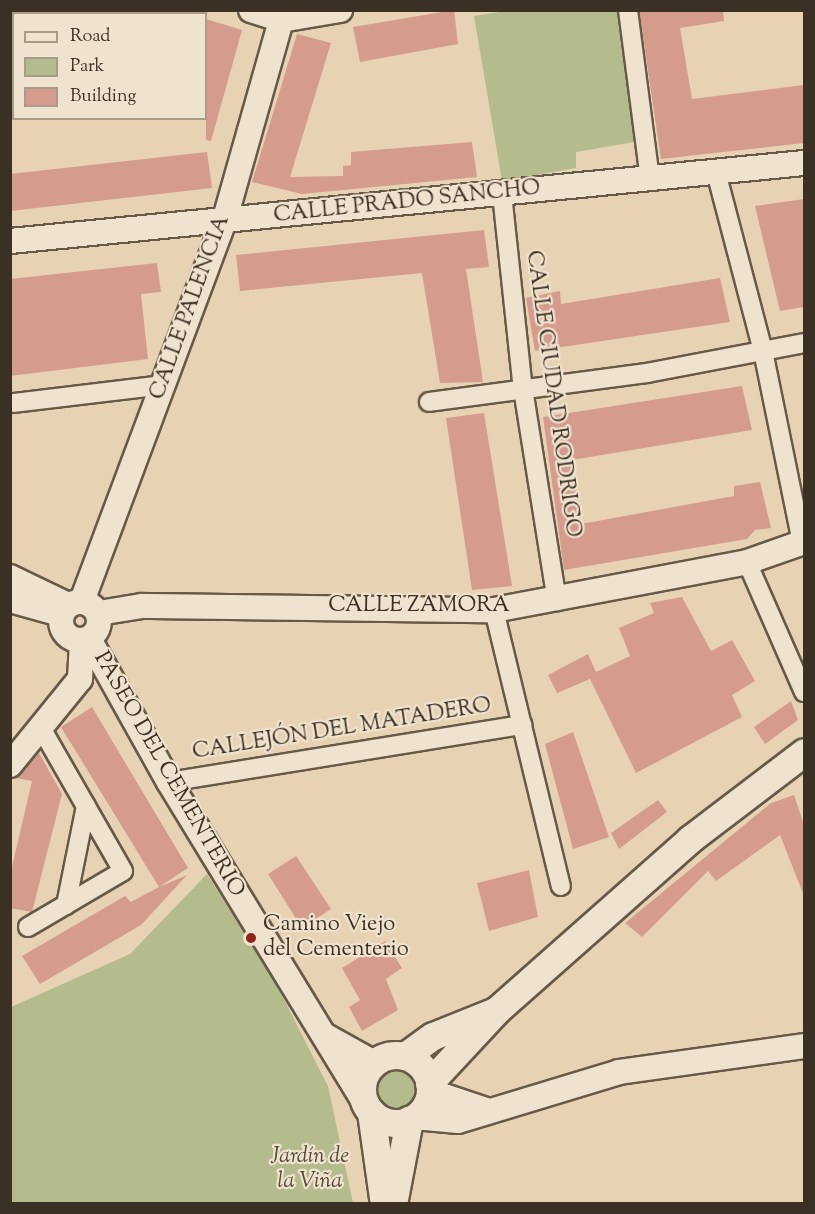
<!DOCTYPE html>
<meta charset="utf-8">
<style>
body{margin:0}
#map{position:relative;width:815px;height:1214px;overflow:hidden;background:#e7d3b3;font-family:"Sorts Mill Goudy",serif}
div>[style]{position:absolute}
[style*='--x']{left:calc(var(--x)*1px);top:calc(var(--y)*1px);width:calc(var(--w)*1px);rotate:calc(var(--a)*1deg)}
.green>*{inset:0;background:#b4bc8e}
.round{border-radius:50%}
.building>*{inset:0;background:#d59c8d}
.roads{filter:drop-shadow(2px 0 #665948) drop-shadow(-2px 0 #665948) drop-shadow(0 2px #665948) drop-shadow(0 -2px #665948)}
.minor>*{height:18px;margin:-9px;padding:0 9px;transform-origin:9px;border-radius:9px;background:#efe2ce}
.tertiary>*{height:24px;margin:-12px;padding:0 12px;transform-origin:12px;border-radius:12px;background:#efe2ce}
.tertiary>.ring{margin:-12px;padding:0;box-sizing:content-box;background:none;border:24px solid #efe2ce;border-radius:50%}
.secondary>*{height:27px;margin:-13.5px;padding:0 13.5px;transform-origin:13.5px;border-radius:13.5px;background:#efe2ce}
.secondary>.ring{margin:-13.5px;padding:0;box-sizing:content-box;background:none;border:27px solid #efe2ce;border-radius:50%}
.dots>*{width:16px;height:16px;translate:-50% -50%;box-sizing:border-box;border:3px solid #efe2ce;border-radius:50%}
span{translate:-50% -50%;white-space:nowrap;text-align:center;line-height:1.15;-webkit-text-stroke:4.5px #efe2ce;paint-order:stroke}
.street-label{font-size:22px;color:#3b3024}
.poi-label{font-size:22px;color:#3b3024}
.left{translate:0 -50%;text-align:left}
.park-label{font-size:22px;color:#534c39;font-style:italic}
.frame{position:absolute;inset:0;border:12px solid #3b3024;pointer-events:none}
.legend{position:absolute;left:12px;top:12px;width:195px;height:108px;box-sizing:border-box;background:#efe2ce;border:2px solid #a79b8a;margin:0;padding:8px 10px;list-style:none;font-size:18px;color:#3b3024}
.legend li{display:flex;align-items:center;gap:12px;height:30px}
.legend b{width:30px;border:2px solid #a79b8a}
</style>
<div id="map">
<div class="green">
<div style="clip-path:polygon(512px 10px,623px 11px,646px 140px,576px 152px,576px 168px,502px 181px,474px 16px)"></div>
<div style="clip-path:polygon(207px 874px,274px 980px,328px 1086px,353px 1203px,11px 1203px,11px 1007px,130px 954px)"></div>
<div class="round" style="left:377px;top:1070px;width:38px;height:38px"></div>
</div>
<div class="building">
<div style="clip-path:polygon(454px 10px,458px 44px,360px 62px,353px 27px)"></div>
<div style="clip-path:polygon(639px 10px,723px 10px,724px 21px,680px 28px,692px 99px,804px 85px,804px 143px,661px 159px)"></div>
<div style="clip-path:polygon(206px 19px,242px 30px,211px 141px,206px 140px)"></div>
<div style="clip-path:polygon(297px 34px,331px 43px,290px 177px,343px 176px,343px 166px,351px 165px,351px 152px,472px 142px,477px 177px,302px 194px,252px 182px)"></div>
<div style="clip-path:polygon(207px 152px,212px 188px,10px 211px,10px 174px)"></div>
<div style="clip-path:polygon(804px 199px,804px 307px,780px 311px,755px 206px)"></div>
<div style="clip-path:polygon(484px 230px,489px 267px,466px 269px,483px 382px,440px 383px,422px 273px,240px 291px,236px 255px)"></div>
<div style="clip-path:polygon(157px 263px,161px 292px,141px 294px,148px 359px,10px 376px,10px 279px)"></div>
<div style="clip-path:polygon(720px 278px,730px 322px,535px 351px,526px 298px,560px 291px,561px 304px)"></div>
<div style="clip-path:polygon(742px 386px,752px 430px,572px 460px,581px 524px,734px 496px,734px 486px,760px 482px,771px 528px,755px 530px,747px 539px,564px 570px,543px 417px)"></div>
<div style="clip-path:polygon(484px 413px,512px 586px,472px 590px,446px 418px)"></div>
<div style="clip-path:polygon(682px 597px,711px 651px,732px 640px,755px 681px,732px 695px,742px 717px,636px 773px,590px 679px,557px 693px,548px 675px,588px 654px,596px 672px,630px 656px,619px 628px,654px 613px,650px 603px)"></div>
<div style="clip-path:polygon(791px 701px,798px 720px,765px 744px,754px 727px)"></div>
<div style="clip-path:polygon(92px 707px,188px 868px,159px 887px,187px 875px,141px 925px,40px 984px,22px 956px,125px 896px,131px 902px,159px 887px,61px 727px)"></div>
<div style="clip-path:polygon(573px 732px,609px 837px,573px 849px,545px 744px)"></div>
<div style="clip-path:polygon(39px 753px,62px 794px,32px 912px,10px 908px,10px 875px,32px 781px,16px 778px)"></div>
<div style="clip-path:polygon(794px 795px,804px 825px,804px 896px,780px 835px,716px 881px,708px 871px,642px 937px,625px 923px,771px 803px)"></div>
<div style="clip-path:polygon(658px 800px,667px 812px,619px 849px,611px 833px)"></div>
<div style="clip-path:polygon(296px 856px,331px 909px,302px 928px,268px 874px)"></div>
<div style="clip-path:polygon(529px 870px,538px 917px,489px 931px,477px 883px)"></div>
<div style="clip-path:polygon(385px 941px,402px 968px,386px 979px,398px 1010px,362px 1031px,349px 1007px,360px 1000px,342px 968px)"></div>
</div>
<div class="roads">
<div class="minor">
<div style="--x:628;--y:10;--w:170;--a:82.6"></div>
<div style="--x:181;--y:14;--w:4;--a:-76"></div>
<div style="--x:10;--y:52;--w:4;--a:0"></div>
<div style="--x:716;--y:172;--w:185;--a:75.3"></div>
<div style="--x:763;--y:351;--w:196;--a:78.5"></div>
<div style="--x:502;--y:194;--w:196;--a:83.9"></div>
<div style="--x:523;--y:389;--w:215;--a:80.9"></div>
<div style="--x:429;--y:402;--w:220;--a:-7.6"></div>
<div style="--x:647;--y:373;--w:160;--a:-10.8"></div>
<div style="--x:13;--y:403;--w:151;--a:-6.8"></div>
<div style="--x:747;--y:562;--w:142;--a:66.3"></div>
<div style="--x:494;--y:610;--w:284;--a:76.4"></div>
<div style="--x:169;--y:782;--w:358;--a:-9.2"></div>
<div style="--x:66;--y:905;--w:101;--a:-78.6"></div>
<div style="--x:28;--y:927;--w:110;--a:-30.5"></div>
<div style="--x:123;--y:871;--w:165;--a:-119.8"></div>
</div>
<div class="tertiary">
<div style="--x:251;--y:10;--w:32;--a:18"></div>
<div style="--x:281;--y:20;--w:60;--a:-9.6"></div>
<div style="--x:10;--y:241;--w:798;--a:-5.61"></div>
<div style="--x:10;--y:577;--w:64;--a:25.8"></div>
<div style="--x:10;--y:600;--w:52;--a:15.6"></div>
<div style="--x:82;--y:601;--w:405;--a:-69.5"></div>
<div style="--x:224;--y:222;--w:220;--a:-74.2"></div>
<div class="ring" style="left:61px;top:602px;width:14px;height:14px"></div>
<div style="--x:99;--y:613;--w:44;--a:-9.2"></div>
<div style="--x:142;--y:606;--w:352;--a:0.7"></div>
<div style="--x:494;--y:610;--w:258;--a:-10.7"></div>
<div style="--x:747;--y:562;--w:60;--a:-19.3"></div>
<div style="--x:89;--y:639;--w:164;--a:60.8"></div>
<div style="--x:169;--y:782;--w:373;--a:58.6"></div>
<div style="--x:10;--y:765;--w:111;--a:-50.9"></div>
<div style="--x:80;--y:679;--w:39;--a:-87"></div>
<div style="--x:324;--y:1035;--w:57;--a:29.2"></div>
<div style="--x:429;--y:1091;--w:63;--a:18.4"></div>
<div style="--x:414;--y:1117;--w:44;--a:5.2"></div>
<div style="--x:458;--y:1121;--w:168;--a:-16.9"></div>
<div style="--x:619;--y:1072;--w:187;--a:-8"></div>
</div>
<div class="secondary">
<div class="ring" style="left:362px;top:1055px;width:41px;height:41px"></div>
<div style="--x:405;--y:1056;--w:34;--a:-36"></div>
<div style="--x:433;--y:1036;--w:65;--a:-21.8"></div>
<div style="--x:429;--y:1083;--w:100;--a:-47"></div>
<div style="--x:497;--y:1010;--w:258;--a:-41.5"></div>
<div style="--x:690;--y:839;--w:143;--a:-37.3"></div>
<div style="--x:371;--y:1112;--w:93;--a:82"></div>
<div style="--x:393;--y:1204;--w:86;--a:-79.2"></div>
</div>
</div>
<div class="dots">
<div style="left:251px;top:938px;background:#8f2418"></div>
</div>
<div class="street-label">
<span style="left:407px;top:203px;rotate:-6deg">CALLE PRADO SANCHO</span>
<span style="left:191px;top:308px;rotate:-70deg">CALLE PALENCIA</span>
<span style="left:552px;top:394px;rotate:82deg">CALLE CIUDAD RODRIGO</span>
<span style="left:419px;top:607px">CALLE ZAMORA</span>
<span style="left:342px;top:730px;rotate:-9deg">CALLEJÓN DEL MATADERO</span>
<span style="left:168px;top:775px;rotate:60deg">PASEO DEL CEMENTERIO</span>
</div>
<div class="poi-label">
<span class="left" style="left:263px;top:938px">Camino Viejo<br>del Cementerio</span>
</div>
<div class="park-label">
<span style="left:310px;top:1170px">Jardín de<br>la Viña</span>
</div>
<div class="frame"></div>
<ul class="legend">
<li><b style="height:8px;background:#efe2ce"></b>Road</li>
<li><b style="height:16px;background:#b4bc8e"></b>Park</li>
<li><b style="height:16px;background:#d59c8d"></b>Building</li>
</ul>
</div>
